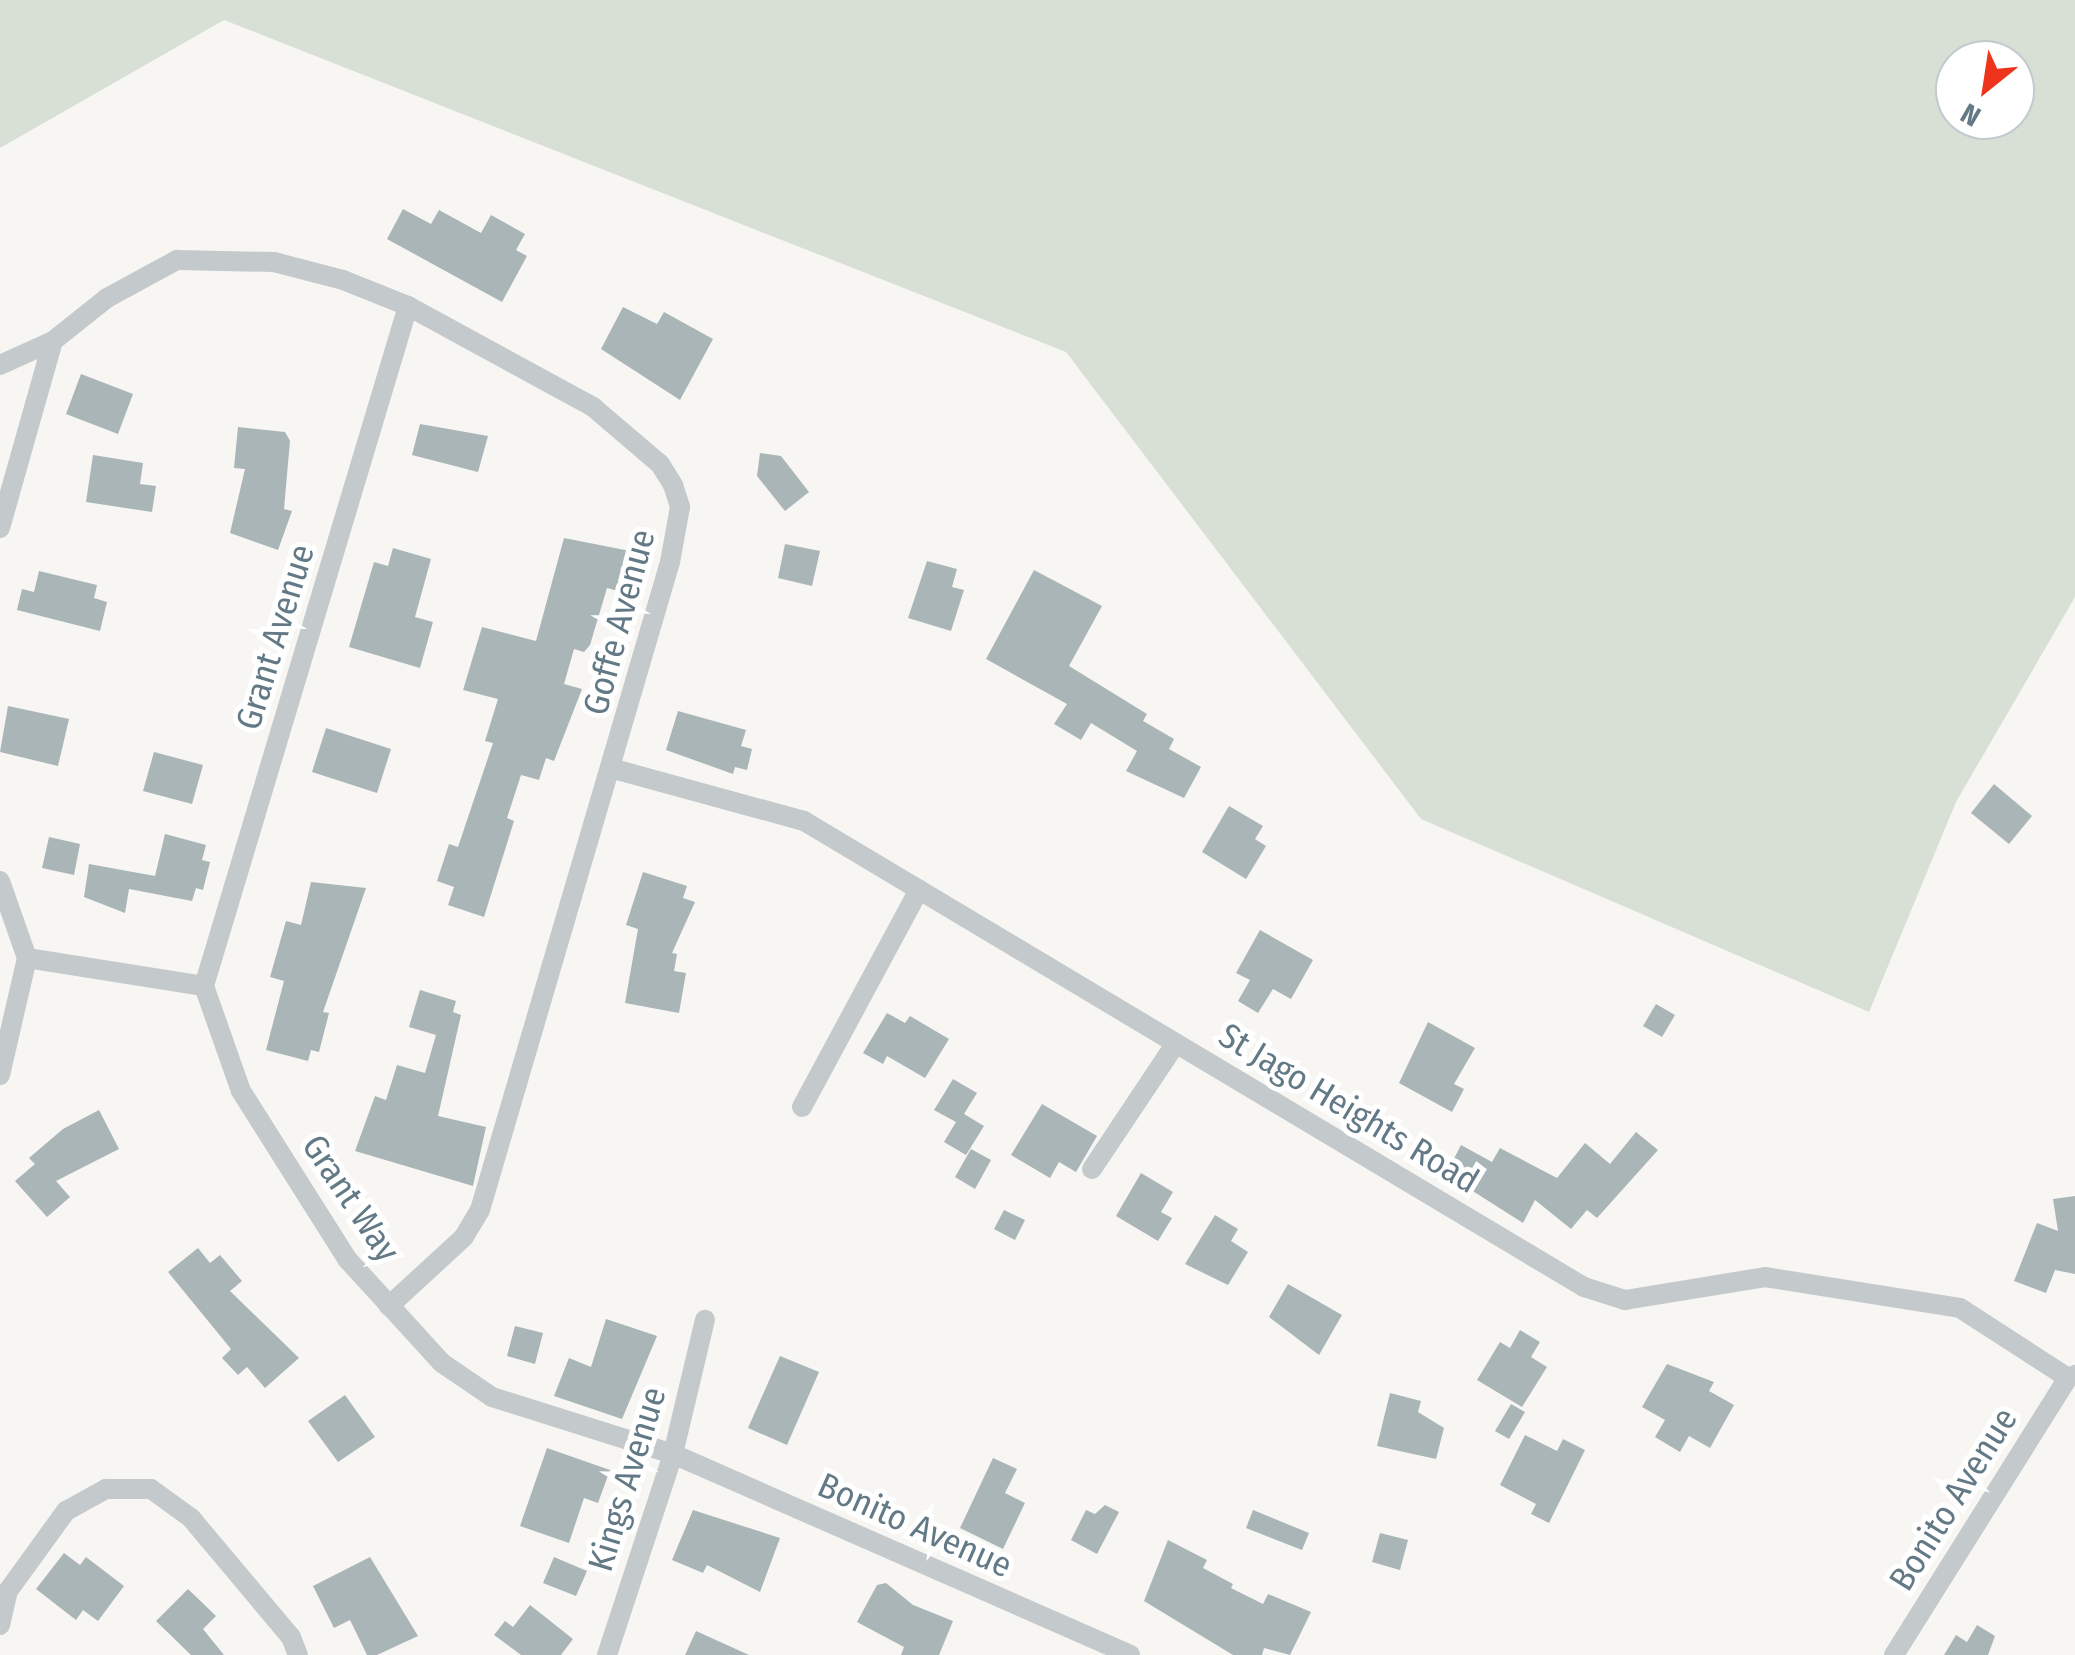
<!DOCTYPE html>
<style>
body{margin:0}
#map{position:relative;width:2075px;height:1655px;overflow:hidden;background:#f7f6f3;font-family:"Fira Sans Condensed",sans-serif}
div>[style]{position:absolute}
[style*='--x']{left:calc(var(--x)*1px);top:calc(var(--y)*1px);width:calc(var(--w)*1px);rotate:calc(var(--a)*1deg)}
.green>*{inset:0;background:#d8dfd4}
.building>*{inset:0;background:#aab5b8}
.street>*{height:20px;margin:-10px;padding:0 10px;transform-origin:10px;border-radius:10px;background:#c4c9cb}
span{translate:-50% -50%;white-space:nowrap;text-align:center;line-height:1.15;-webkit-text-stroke:10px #fff;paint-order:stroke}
.street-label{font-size:35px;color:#637a86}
.north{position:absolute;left:1935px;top:40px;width:100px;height:100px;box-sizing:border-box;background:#fff;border:2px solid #c1cacf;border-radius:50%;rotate:210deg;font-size:28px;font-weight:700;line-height:40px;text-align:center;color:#637a86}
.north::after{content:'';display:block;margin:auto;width:35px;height:45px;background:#ee351b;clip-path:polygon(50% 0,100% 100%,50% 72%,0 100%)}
</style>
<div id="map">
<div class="green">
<div style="clip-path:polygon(evenodd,0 0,2075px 0,2075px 597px,1956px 802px,1869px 1012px,1421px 819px,1066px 352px,224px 20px,0 148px,0 0,1955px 60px,2015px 60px,2015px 120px,1955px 120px,1955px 60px)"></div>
</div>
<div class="building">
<div style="clip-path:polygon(403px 209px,431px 224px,439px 210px,481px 233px,491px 215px,525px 234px,516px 250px,527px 256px,502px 302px,387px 239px)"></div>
<div style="clip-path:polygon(623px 307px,657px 324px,664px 312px,713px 339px,680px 400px,601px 349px)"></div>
<div style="clip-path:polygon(81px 374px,133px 394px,118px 434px,66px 414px)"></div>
<div style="clip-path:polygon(420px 424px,488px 436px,478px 472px,412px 455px)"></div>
<div style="clip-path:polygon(238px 427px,285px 432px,290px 441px,284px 509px,292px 511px,278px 550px,230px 533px,245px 469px,234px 468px)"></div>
<div style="clip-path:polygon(760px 453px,781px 456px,809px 492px,785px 511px,757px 476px)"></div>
<div style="clip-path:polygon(93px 455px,143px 463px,140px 484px,156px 486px,152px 512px,86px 502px)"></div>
<div style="clip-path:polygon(564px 538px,630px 551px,618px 591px,607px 588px,590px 645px,584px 652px,574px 649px,564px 684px,582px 689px,554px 761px,546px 758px,539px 780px,521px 775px,507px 818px,514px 821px,484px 917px,448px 905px,454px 887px,437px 881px,449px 844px,458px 847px,493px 743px,485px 741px,498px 699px,463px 690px,482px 627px,536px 641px)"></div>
<div style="clip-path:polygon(785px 544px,820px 551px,812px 586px,778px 578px)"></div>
<div style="clip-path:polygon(393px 548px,431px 559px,415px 617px,433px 622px,420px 668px,349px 647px,374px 562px,388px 566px)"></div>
<div style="clip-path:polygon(927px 561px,957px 569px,952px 587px,964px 590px,951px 631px,908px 618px)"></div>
<div style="clip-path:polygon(1034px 570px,1102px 606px,1069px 666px,1147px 714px,1143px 721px,1174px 739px,1169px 749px,1201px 767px,1184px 798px,1126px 771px,1137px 751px,1091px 723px,1081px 740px,1054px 724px,1067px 704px,986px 659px)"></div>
<div style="clip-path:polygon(39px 571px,97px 585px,94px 598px,107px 602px,100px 631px,17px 610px,22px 589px,34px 592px)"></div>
<div style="clip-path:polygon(8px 706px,69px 719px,58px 766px,0 752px)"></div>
<div style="clip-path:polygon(678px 711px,746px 730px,741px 746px,752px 749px,747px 770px,735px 767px,733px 774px,666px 750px)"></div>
<div style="clip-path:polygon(326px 728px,391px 749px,377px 793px,312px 772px)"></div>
<div style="clip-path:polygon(154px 752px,203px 765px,192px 804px,143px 791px)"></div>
<div style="clip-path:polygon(1994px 784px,2032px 816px,2009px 844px,1971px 813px)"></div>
<div style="clip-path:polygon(1229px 806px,1263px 826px,1255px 839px,1266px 846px,1246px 879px,1202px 852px)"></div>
<div style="clip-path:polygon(165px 834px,206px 845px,202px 860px,210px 862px,203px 890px,196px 888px,192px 901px,129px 889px,125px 913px,84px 897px,89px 864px,155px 876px)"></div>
<div style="clip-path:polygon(49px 837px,80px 844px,74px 875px,42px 868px)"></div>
<div style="clip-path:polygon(643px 872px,687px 886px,683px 898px,695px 902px,672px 953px,677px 954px,674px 971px,686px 973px,679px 1013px,625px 1003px,638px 929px,626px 925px)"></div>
<div style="clip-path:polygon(311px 882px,366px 888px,323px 1012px,329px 1013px,319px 1052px,311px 1050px,308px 1061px,266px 1050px,284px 981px,270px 977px,286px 921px,301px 925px)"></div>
<div style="clip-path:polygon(1260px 930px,1313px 960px,1291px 999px,1273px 989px,1258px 1013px,1238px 1001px,1250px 980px,1236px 973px)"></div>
<div style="clip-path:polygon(420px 990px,456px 1001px,453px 1012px,461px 1015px,438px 1116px,486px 1127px,473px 1186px,355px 1151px,375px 1096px,386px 1100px,397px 1065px,425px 1073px,436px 1035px,409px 1027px)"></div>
<div style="clip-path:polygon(1656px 1004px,1675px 1015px,1662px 1037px,1643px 1026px)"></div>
<div style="clip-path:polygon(887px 1013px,905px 1023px,910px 1016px,949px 1039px,925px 1078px,887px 1056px,883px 1064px,863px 1053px)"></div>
<div style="clip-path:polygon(1428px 1022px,1475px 1048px,1454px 1084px,1464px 1089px,1452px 1112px,1399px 1083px)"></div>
<div style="clip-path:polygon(953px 1079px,977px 1093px,964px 1114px,984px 1126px,966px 1155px,944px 1142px,956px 1122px,934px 1110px)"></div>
<div style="clip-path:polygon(1042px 1104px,1097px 1136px,1076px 1172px,1059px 1162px,1050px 1178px,1011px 1155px)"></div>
<div style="clip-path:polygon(99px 1110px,119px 1149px,56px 1181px,70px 1197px,47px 1217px,15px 1181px,35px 1164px,29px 1158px,63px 1129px)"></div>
<div style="clip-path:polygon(1636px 1132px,1658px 1150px,1597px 1218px,1587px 1210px,1571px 1229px,1535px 1200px,1523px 1223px,1446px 1174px,1461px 1145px,1492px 1162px,1500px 1148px,1557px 1178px,1585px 1143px,1610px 1164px)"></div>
<div style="clip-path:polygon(971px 1149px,991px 1160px,975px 1189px,955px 1177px)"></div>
<div style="clip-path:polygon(1141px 1173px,1173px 1192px,1161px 1212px,1172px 1218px,1158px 1241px,1116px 1216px)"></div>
<div style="clip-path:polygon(2075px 1196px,2075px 1274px,2055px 1270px,2046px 1293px,2014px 1281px,2037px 1223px,2058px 1231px,2053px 1199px)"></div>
<div style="clip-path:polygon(1004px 1210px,1025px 1220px,1015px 1240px,994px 1229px)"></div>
<div style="clip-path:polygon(1215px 1215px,1238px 1229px,1231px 1241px,1248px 1252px,1228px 1285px,1185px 1264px)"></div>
<div style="clip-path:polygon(198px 1248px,210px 1263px,220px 1255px,242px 1281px,230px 1291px,299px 1358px,265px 1388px,247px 1367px,238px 1375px,222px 1358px,231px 1349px,168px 1272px)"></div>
<div style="clip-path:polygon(1288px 1284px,1342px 1315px,1319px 1355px,1269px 1317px)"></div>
<div style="clip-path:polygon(606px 1319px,657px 1336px,622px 1419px,554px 1396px,569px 1358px,591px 1367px)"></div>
<div style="clip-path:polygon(515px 1326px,543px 1333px,535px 1364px,507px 1356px)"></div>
<div style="clip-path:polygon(1520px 1330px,1540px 1342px,1531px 1357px,1547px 1367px,1522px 1407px,1477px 1380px,1500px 1342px,1510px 1348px)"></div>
<div style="clip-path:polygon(780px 1356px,819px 1372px,787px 1445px,748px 1428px)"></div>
<div style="clip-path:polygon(1667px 1364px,1714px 1382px,1709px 1391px,1734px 1405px,1710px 1448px,1689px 1436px,1680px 1452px,1655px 1437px,1665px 1420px,1642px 1407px)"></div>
<div style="clip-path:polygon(1390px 1393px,1421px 1401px,1418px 1412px,1444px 1428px,1436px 1459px,1377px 1446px)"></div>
<div style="clip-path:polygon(345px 1395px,375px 1437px,338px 1462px,308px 1421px)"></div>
<div style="clip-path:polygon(1511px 1404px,1525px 1412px,1509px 1439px,1495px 1431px)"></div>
<div style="clip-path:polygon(1525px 1435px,1557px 1451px,1563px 1439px,1585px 1450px,1549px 1523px,1531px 1514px,1536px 1504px,1500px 1485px)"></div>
<div style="clip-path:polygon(547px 1448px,610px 1470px,598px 1503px,584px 1498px,569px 1543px,520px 1526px)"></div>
<div style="clip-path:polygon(993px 1458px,1017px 1469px,1005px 1493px,1025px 1503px,1003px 1549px,960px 1528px)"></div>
<div style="clip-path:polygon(1105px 1505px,1119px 1512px,1097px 1554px,1071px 1540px,1086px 1510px,1095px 1514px)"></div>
<div style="clip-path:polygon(693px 1510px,780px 1538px,760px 1592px,707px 1565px,703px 1573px,672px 1560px)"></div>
<div style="clip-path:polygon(1253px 1510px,1309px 1533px,1302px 1550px,1246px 1528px)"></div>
<div style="clip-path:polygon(1380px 1533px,1408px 1540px,1400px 1570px,1372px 1562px)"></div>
<div style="clip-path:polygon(1168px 1540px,1207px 1560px,1203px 1568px,1233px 1584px,1231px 1588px,1263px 1604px,1268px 1594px,1311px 1612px,1290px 1655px,1264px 1648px,1262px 1655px,1233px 1655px,1144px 1601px)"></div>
<div style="clip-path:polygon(64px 1553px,80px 1565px,86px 1557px,124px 1586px,98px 1621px,83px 1610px,76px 1620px,36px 1589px)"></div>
<div style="clip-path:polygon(370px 1557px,418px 1636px,377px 1655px,367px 1655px,350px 1620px,334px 1628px,313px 1586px)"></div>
<div style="clip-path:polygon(554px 1557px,587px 1571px,576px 1596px,543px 1583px)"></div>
<div style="clip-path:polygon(886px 1583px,913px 1605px,953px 1621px,939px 1655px,901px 1655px,904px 1647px,857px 1622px,877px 1585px)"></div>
<div style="clip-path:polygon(188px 1589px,216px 1616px,203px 1629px,224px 1655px,191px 1655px,156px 1621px)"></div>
<div style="clip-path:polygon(530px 1605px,573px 1639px,561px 1655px,521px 1655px,494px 1635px,505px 1621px,513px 1627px)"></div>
<div style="clip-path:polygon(1977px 1625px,1995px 1636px,1988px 1655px,1944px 1655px,1956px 1635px,1967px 1642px)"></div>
<div style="clip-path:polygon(696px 1631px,749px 1655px,685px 1655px)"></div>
</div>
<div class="street">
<div style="--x:0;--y:365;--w:58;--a:-24.4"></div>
<div style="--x:53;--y:341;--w:69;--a:-38.5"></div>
<div style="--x:107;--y:298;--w:80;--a:-28.5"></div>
<div style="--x:177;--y:260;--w:97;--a:1.2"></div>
<div style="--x:274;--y:262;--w:71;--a:14.6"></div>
<div style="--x:343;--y:280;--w:70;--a:21.8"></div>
<div style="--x:408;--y:306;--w:211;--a:28.6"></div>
<div style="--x:593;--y:407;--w:88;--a:40.4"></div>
<div style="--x:660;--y:464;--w:25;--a:58"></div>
<div style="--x:673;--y:485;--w:23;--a:72"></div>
<div style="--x:680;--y:507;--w:56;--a:100.3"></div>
<div style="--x:670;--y:562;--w:675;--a:106.34"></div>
<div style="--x:480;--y:1210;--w:31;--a:121"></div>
<div style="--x:464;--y:1237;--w:102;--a:137.4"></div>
<div style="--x:0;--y:528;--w:194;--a:-74.2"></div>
<div style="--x:614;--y:769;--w:197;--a:15.3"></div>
<div style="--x:804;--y:821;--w:909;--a:30.86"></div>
<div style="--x:1584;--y:1287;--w:43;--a:17.6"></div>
<div style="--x:1625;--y:1300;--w:142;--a:-9.3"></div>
<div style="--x:1765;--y:1277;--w:197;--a:9"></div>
<div style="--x:1960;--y:1308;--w:129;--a:32.9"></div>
<div style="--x:2068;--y:1378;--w:8;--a:-23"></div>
<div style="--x:0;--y:881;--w:82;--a:70.7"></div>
<div style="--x:27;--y:958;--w:179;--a:9"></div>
<div style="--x:204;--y:986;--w:111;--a:70.6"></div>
<div style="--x:241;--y:1091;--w:200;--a:57.7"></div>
<div style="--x:348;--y:1260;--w:139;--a:47.6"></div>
<div style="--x:442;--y:1363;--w:60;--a:34.2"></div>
<div style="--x:492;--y:1397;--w:190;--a:17.5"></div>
<div style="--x:673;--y:1454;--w:499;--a:23.7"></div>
<div style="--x:204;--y:986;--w:710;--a:-73.3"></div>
<div style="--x:0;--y:1075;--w:120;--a:-77"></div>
<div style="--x:802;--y:1107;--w:247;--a:-61.7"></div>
<div style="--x:1092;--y:1169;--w:151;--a:-56.3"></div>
<div style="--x:0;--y:1625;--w:35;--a:-77"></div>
<div style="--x:8;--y:1591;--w:99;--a:-54.1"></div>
<div style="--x:66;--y:1511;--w:46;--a:-28.8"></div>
<div style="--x:106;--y:1489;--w:45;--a:0"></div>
<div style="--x:151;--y:1489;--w:49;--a:35.9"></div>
<div style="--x:191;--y:1518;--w:155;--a:50"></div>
<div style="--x:291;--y:1637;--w:19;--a:69"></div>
<div style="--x:607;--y:1655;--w:212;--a:-71.8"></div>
<div style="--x:673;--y:1454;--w:138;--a:-76.6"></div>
<div style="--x:1894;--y:1655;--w:327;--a:-57.9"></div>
</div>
<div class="street-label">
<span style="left:619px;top:622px;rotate:-75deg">Goffe Avenue</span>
<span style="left:275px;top:637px;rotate:-73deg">Grant Avenue</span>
<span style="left:1349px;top:1108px;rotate:31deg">St Jago Heights Road</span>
<span style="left:351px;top:1198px;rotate:56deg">Grant Way</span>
<span style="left:627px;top:1479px;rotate:-73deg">Kings Avenue</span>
<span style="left:1953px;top:1499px;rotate:-58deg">Bonito Avenue</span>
<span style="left:915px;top:1525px;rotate:24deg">Bonito Avenue</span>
</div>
<div class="north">N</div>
</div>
